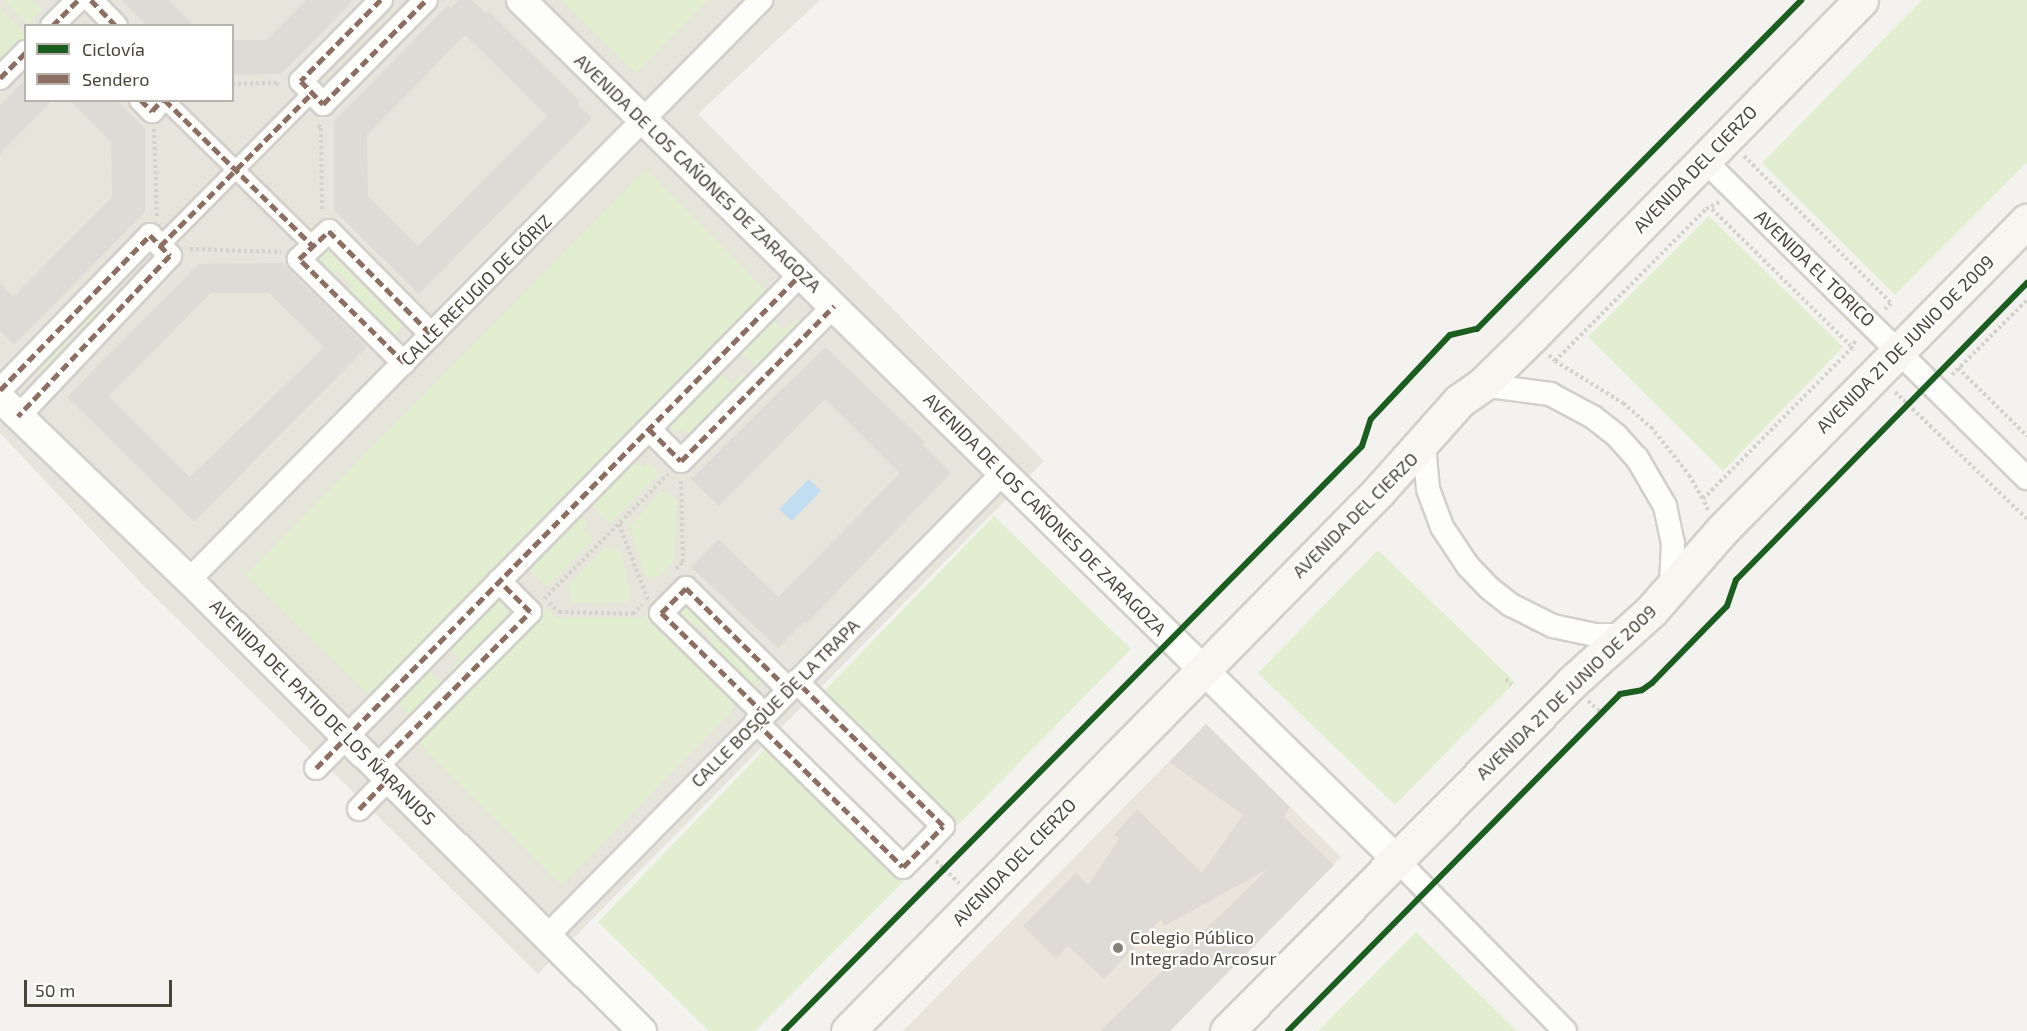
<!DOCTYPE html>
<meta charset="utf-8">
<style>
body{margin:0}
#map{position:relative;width:2027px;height:1031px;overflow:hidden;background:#f4f2ee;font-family:"Exo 2",sans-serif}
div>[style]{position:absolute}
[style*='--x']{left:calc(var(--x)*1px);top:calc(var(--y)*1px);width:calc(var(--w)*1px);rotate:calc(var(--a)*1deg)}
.residential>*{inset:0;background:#e7e4dc}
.education>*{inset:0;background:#eae5da}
.green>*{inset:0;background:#e1eecf}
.water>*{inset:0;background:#c0ddf1}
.building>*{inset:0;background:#dedbd6}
.path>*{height:4px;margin-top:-2px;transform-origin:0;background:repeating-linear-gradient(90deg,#d3d2cc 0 3px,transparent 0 6px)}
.roads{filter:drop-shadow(2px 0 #d2d0cb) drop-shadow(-2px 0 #d2d0cb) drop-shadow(0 2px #d2d0cb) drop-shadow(0 -2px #d2d0cb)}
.pedestrian>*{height:16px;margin:-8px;padding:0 8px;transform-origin:8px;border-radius:8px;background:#fdfdfc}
.minor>*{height:22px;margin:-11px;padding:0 11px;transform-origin:11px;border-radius:11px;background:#fdfdfc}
.tertiary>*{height:28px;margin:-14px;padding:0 14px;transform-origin:14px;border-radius:14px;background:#fdfdfc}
.secondary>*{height:33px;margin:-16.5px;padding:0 16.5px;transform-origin:16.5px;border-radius:16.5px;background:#f7f6f1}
.quiet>*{height:4.5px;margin-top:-2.25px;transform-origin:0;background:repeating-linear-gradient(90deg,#8d6e63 0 9px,transparent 0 13.5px)}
.cycleway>*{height:6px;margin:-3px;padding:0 3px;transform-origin:3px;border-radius:3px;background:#1b5e20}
.dots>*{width:16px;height:16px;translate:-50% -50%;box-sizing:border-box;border:3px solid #fff;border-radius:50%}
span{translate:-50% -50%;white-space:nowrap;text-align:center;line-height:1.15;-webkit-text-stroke:4.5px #fff;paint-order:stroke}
.street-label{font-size:18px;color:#4b4439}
.poi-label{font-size:18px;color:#4b4439}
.left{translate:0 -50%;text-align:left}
.legend{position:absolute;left:24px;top:24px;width:210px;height:78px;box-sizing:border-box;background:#fff;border:2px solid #b7b4b0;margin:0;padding:8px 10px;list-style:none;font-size:18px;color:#4b4439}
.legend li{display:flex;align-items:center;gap:12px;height:30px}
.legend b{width:30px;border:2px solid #b7b4b0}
.scale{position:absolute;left:24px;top:980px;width:148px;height:27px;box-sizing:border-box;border:3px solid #4b4439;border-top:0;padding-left:8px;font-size:18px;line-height:21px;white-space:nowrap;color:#4b4439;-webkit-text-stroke:4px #fff;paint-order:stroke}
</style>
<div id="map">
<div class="residential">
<div style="clip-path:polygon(evenodd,0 0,820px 0,698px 114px,1044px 461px,538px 974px,145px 587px,0 433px,0 0,26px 26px,232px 26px,232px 100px,26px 100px,26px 26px)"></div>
</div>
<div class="education">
<div style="clip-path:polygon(1206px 724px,1341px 857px,1170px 1031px,903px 1031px)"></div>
</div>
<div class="green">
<div style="clip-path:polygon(8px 0,32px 0,42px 9px,28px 24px,6px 2px)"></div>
<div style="clip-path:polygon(561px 0,708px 0,636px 73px)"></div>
<div style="clip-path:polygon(1922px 0,2027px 0,2027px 162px,1895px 295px,1762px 163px)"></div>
<div style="clip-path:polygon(0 8px,25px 33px,25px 41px,3px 63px,0 60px)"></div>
<div style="clip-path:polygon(646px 169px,771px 296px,373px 699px,246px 575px)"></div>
<div style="clip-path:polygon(1709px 216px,1843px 347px,1723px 471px,1588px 337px)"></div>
<div style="clip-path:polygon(331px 245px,379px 292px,374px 297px,389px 313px,395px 308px,408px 321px,394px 336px,349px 292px,353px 287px,338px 271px,332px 276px,316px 260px)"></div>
<div style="clip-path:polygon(99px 302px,108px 310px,47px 374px,36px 365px,62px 338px,68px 342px,83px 327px,79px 322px)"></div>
<div style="clip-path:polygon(770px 317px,784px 331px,796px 319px,804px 325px,760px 371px,739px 349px)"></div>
<div style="clip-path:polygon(718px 370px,732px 384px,742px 373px,750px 379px,691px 437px,682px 428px,677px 433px,666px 422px)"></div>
<div style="clip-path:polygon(634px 458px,644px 468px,650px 463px,660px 473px,610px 524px,589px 503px)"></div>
<div style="clip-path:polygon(669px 492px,677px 500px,675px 560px,657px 578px,645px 577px,630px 527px,659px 493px)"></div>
<div style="clip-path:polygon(578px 513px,588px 523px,583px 529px,594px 539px,547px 587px,526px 566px)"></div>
<div style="clip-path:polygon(994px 516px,1131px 649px,958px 825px,823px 692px)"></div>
<div style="clip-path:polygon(615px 547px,622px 553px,631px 598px,626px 602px,572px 603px,568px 585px,605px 548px)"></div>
<div style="clip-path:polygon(1378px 550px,1515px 682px,1395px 805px,1258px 673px)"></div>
<div style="clip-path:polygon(498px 593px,508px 603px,504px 608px,514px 618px,458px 676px,451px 669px,460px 659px,447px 645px)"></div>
<div style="clip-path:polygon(690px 601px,735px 645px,731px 650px,747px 667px,753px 662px,767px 675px,754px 689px,708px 645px,712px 640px,697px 624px,692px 629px,677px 615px)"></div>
<div style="clip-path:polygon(546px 608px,557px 618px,642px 618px,649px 610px,735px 693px,734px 709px,562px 885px,416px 740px)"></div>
<div style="clip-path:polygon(426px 667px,447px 687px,405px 730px,399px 723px,408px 713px,394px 699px)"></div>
<div style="clip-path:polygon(769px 745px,906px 879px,755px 1031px,709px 1031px,598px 922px)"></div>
<div style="clip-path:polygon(1416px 932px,1517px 1031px,1318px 1031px)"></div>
</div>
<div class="water">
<div style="clip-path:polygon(809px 479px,821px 491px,792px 521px,779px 509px)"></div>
</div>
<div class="building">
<div style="clip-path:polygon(121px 0,169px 0,195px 26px,147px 26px)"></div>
<div style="clip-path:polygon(306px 0,354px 0,281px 74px,232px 75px,232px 40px,267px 40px)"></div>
<div style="clip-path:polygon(evenodd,459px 0,472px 0,486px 14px,488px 11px,580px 101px,577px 104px,592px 118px,419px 294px,334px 210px,334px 121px,448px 5px,451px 8px,459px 0,465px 35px,547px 116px,418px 246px,368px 196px,367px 135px,465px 35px)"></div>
<div style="clip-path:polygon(26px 79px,26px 100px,53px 100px,0 154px,0 105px)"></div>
<div style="clip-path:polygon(69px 100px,117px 100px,145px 128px,145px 212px,14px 345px,0 331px,0 283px,13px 297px,112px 197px,111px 142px)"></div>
<div style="clip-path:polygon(evenodd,282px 263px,367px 347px,194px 522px,67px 397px,198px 264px,282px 263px,211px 293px,269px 293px,324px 347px,190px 477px,109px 396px,211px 293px)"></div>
<div style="clip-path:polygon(825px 347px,925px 442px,922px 444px,951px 473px,806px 624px,804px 622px,778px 648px,691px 567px,719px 539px,778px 597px,900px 473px,825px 399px,719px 506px,691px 479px)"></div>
<div style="clip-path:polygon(1206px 724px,1290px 807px,1284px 817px,1334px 865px,1170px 1031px,1100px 1031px,1268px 869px,1164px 926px,1161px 919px,1104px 979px,1068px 946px,1056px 959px,1023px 926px,1076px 873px,1088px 885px,1119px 839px,1114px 835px,1137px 809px,1202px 873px,1243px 815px,1169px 762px)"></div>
</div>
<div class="path">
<div style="--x:232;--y:84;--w:44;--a:-1.3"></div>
<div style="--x:276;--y:83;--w:6;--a:39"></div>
<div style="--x:318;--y:125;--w:4;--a:45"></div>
<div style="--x:321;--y:128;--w:83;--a:89.3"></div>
<div style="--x:154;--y:129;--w:88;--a:88"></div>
<div style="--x:1744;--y:156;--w:208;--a:45"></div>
<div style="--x:1891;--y:303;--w:10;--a:135"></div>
<div style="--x:1712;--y:209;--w:194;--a:44.6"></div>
<div style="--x:190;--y:249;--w:91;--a:1.9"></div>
<div style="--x:1549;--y:355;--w:8;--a:45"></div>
<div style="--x:1555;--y:361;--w:214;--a:-45.2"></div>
<div style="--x:1706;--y:209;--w:15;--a:-28"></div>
<div style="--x:1555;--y:361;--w:80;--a:31.7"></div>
<div style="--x:1623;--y:403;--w:37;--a:41"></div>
<div style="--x:1651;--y:427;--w:61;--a:51.6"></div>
<div style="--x:1689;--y:475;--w:28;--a:60"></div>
<div style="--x:1958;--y:368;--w:97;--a:44.6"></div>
<div style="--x:1952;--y:375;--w:106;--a:-45"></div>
<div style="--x:1895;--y:392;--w:183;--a:43.9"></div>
<div style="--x:1708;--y:510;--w:12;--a:-114"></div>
<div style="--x:1703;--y:499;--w:211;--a:-45.4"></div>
<div style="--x:1851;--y:349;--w:11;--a:-63"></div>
<div style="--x:619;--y:524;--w:81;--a:69.1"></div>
<div style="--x:676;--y:569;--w:10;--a:-45"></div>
<div style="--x:683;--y:562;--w:82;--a:-91.4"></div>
<div style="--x:544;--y:599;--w:176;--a:-45.2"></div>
<div style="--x:549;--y:603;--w:13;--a:42"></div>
<div style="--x:559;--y:612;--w:74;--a:1.5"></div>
<div style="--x:633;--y:614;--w:13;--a:-45"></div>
<div style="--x:1506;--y:679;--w:8;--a:45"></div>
<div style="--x:1588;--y:701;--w:18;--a:41"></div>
<div style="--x:936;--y:861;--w:32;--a:44"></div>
</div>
<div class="roads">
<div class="pedestrian">
<div style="--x:165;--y:100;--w:208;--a:44.6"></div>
<div style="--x:160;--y:246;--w:216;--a:-45.2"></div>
</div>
<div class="minor">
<div style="--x:91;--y:0;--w:36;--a:46"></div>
<div style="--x:381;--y:0;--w:114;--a:134.6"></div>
<div style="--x:301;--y:81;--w:32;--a:46"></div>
<div style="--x:323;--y:104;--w:146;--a:-45.3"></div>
<div style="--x:52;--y:26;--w:37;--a:-45"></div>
<div style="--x:0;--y:78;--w:37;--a:-45"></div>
<div style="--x:141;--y:100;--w:16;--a:45"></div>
<div style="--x:152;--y:111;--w:15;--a:-48"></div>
<div style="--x:1704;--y:160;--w:453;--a:44.6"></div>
<div style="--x:404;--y:363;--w:148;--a:-135.3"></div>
<div style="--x:299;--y:259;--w:41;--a:-43"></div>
<div style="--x:329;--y:231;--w:146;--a:45.3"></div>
<div style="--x:1482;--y:385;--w:69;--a:7.5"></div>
<div style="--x:1550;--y:394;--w:49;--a:28.1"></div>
<div style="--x:1593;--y:417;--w:29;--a:38"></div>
<div style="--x:1616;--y:435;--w:31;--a:48"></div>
<div style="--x:1637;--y:458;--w:56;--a:59.7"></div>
<div style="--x:1665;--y:506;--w:38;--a:78"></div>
<div style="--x:1673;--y:543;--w:41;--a:92.8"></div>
<div style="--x:0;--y:390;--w:216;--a:-45.9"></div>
<div style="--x:150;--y:235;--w:29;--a:46"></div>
<div style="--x:170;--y:256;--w:221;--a:133.4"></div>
<div style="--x:649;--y:429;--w:45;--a:45"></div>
<div style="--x:681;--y:461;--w:218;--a:-45.4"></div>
<div style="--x:1424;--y:445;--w:44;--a:84.8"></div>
<div style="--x:1428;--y:489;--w:40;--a:69.8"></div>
<div style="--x:1442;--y:527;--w:47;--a:56.3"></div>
<div style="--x:1468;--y:566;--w:30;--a:46"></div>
<div style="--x:1489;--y:588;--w:28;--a:38"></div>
<div style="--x:1511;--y:605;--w:47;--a:26.6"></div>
<div style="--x:1553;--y:626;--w:43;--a:12.1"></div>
<div style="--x:1595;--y:635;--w:26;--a:0"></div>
<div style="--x:189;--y:580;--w:815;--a:-45.4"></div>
<div style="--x:764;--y:714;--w:144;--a:-135.6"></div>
<div style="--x:661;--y:613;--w:35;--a:-45"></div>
<div style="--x:686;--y:588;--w:144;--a:44.7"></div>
<div style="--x:756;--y:722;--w:206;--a:44.6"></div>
<div style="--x:903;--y:867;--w:27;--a:-45"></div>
<div style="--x:922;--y:848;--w:30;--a:-46"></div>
<div style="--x:943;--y:826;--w:206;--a:-135.4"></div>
<div style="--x:377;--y:766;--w:217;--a:-45.2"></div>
<div style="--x:530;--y:612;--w:44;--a:-135"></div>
<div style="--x:316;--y:768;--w:692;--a:-45.53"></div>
<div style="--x:359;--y:809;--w:43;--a:-45.9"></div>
<div style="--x:1396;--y:859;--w:241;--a:45.5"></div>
<div style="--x:548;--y:935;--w:648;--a:-45.44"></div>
</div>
<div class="tertiary">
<div style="--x:521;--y:0;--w:1226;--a:44.47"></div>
<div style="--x:0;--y:398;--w:262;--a:43.9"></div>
<div style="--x:189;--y:580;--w:639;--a:44.87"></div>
</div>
<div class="secondary">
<div style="--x:848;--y:1031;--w:756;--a:-45.48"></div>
<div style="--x:1378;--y:492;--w:122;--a:-48.3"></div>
<div style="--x:1459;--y:401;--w:28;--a:-35"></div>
<div style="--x:1482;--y:385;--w:70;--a:-44.4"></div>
<div style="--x:1532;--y:336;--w:470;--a:-45.6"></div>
<div style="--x:1227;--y:1031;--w:488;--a:-45.3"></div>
<div style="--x:1570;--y:684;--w:109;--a:-42"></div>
<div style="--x:1651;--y:611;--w:109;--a:-48.7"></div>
<div style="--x:1723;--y:529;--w:433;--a:-45.4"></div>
</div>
</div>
<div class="quiet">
<div style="--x:91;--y:0;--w:36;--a:46"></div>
<div style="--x:381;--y:0;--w:114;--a:134.6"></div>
<div style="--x:301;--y:81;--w:32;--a:46"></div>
<div style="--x:323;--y:104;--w:146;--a:-45.3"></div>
<div style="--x:52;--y:26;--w:37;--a:-45"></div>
<div style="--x:0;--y:78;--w:37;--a:-45"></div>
<div style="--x:141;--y:100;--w:16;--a:45"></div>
<div style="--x:152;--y:111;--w:15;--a:-48"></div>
<div style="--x:165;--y:100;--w:208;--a:44.6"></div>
<div style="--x:160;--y:246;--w:216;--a:-45.2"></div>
<div style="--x:404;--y:363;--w:148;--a:-135.3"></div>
<div style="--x:299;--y:259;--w:41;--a:-43"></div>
<div style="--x:329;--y:231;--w:146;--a:45.3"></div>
<div style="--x:0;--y:390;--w:216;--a:-45.9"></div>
<div style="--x:150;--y:235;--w:29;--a:46"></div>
<div style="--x:170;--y:256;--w:221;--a:133.4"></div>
<div style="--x:649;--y:429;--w:45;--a:45"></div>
<div style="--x:681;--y:461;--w:218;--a:-45.4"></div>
<div style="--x:764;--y:714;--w:144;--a:-135.6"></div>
<div style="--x:661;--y:613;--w:35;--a:-45"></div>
<div style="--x:686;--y:588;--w:144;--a:44.7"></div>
<div style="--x:756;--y:722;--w:206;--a:44.6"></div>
<div style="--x:903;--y:867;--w:27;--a:-45"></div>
<div style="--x:922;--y:848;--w:30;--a:-46"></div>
<div style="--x:943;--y:826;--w:206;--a:-135.4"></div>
<div style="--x:377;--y:766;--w:217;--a:-45.2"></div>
<div style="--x:530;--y:612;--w:44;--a:-135"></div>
<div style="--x:316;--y:768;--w:692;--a:-45.53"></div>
<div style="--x:359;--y:809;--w:43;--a:-45.9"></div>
</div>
<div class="cycleway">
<div style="--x:784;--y:1031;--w:822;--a:-45.34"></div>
<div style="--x:1362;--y:446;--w:28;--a:-72"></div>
<div style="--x:1371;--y:419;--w:115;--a:-46.8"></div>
<div style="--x:1450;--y:335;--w:28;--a:-13"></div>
<div style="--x:1477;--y:329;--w:462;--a:-45.4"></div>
<div style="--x:1288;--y:1031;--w:473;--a:-45.4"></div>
<div style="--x:1620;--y:694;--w:22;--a:-10"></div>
<div style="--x:1642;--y:690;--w:12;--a:-35"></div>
<div style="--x:1652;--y:683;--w:107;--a:-45.8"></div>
<div style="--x:1727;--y:606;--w:28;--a:-71"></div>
<div style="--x:1736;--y:580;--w:416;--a:-45.6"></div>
</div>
<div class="dots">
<div style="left:1118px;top:948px;background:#868178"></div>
</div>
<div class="street-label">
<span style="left:1695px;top:169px;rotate:-46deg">AVENIDA DEL CIERZO</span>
<span style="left:698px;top:173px;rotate:44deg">AVENIDA DE LOS CAÑONES DE ZARAGOZA</span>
<span style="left:1815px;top:268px;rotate:44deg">AVENIDA EL TORICO</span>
<span style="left:476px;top:290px;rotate:-45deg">CALLE REFUGIO DE GÓRIZ</span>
<span style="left:1905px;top:344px;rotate:-45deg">AVENIDA 21 DE JUNIO DE 2009</span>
<span style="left:1045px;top:514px;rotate:45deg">AVENIDA DE LOS CAÑONES DE ZARAGOZA</span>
<span style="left:1355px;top:515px;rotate:-45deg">AVENIDA DEL CIERZO</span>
<span style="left:1566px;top:692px;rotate:-44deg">AVENIDA 21 DE JUNIO DE 2009</span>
<span style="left:775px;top:703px;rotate:-45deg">CALLE BOSQUE DE LA TRAPA</span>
<span style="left:323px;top:712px;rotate:45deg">AVENIDA DEL PATIO DE LOS NARANJOS</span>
<span style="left:1014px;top:862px;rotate:-46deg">AVENIDA DEL CIERZO</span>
</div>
<div class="poi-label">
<span class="left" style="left:1130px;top:948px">Colegio Público<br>Integrado Arcosur</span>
</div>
<ul class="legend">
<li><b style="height:8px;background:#1b5e20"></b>Ciclovía</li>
<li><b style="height:8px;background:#8d6e63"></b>Sendero</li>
</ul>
<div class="scale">50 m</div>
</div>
